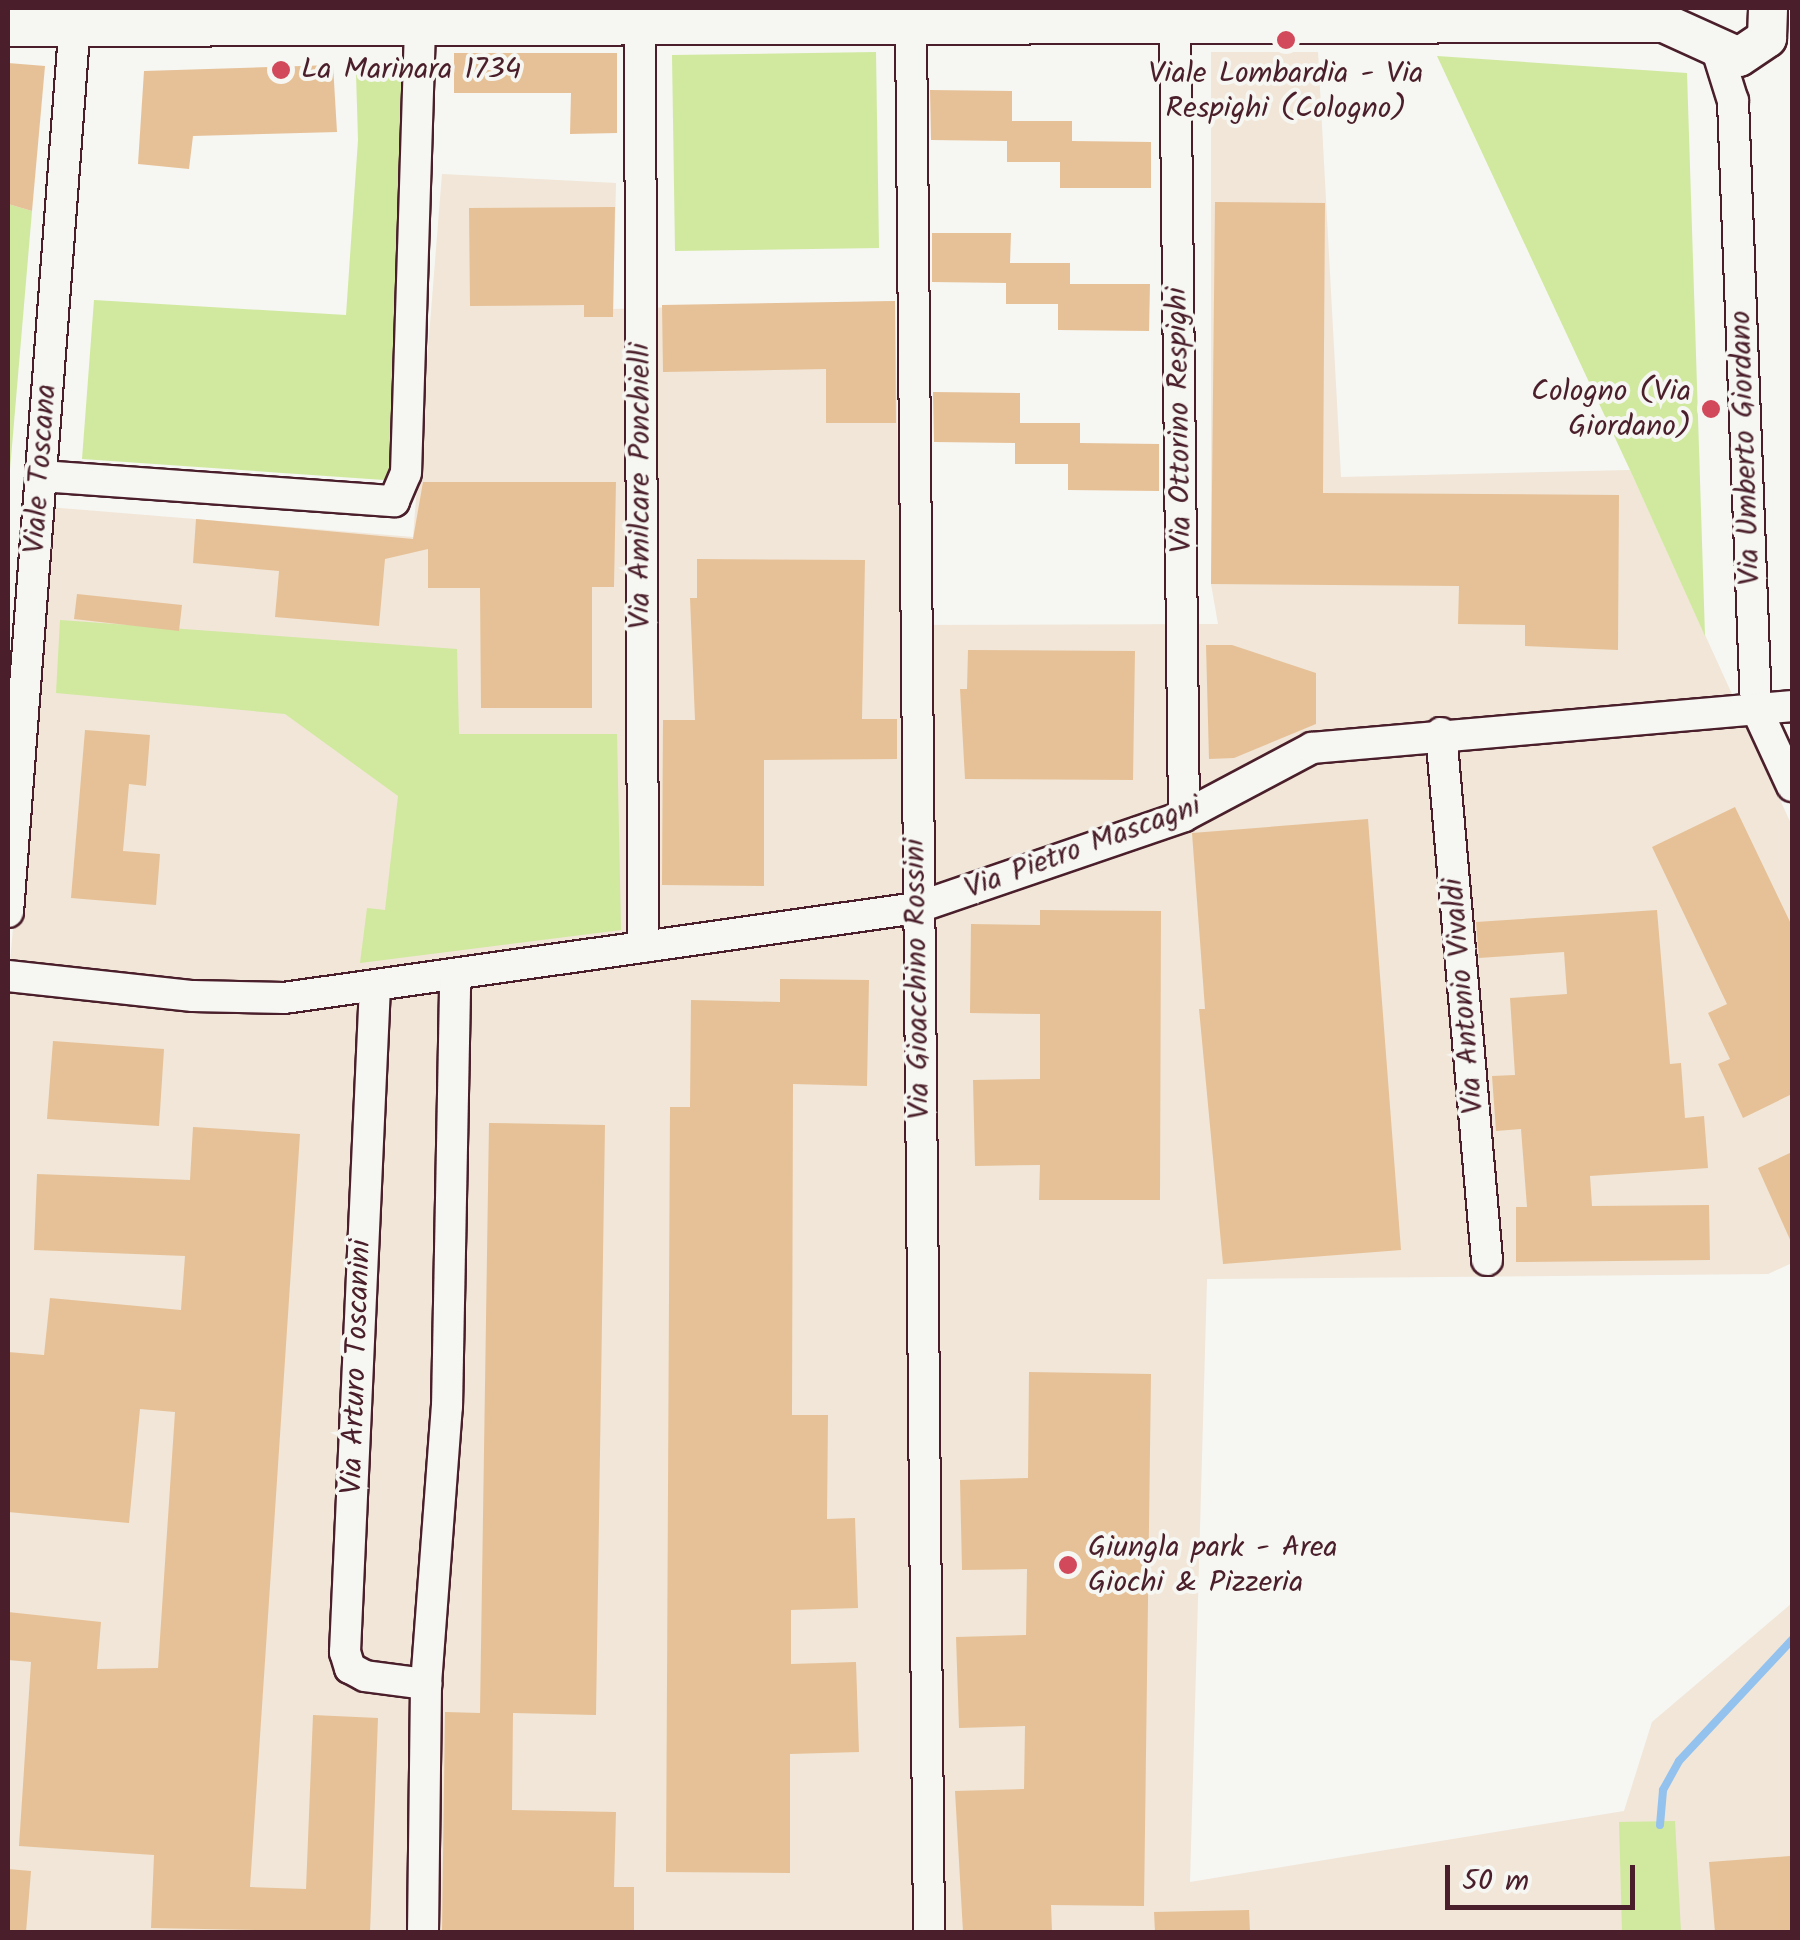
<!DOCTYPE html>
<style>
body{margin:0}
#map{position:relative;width:1800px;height:1940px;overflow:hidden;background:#f6f6f2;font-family:Kalam,sans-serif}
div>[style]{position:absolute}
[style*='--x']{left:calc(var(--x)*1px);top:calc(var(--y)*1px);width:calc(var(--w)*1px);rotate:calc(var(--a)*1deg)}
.built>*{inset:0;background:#f1e6d7}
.green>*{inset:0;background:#d0e99f}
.stream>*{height:8px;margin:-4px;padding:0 4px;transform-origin:4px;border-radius:4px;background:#93c2ee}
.building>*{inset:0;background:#e6c197}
.roads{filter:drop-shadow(2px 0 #4a1f2b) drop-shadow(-2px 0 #4a1f2b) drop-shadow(0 2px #4a1f2b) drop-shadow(0 -2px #4a1f2b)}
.minor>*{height:30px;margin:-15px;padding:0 15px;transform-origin:15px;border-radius:15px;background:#f6f6f2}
.tertiary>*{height:38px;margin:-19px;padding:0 19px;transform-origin:19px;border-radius:19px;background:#f6f6f2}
.dots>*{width:28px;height:28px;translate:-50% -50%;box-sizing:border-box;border:5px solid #f6f6f2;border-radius:50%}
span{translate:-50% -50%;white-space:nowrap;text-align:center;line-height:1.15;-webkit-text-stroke:8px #f6f6f2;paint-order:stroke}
.poi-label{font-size:30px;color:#4a1f2b}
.left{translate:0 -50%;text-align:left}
.right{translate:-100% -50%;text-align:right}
.street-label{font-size:30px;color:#4a1f2b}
.frame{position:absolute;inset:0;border:10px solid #4a1f2b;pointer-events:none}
.scale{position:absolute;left:1445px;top:1865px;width:190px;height:45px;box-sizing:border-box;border:5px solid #4a1f2b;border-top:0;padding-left:12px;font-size:30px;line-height:35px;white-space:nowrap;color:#4a1f2b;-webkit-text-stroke:8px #f6f6f2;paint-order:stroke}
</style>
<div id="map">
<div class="built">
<div style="clip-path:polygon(1211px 52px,1318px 52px,1341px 477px,1630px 470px,1792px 826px,1792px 1263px,1768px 1274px,1207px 1279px,1190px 1882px,1624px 1811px,1652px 1722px,1792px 1603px,1792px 1932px,8px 1932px,8px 988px,48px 507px,413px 537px,442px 174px,616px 183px,613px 309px,895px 301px,901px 625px,1218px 624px,1211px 584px)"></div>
</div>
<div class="green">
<div style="clip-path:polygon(876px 52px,879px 248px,675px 251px,672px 55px)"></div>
<div style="clip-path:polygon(1437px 56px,1687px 73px,1705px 636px,1630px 470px)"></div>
<div style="clip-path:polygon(356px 73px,405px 73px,401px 454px,384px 480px,82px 459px,94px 300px,346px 315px,358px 140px)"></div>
<div style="clip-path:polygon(8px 204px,32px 211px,8px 493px)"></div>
<div style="clip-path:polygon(60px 620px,457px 649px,459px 734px,617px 734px,621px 930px,360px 963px,367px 908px,385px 910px,398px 796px,285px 714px,56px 693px)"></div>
<div style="clip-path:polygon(1675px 1821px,1681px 1932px,1622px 1932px,1619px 1822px)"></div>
</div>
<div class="stream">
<div style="--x:1660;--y:1825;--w:35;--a:-85"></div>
<div style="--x:1663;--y:1790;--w:33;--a:-61"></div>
<div style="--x:1679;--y:1761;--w:166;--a:-47"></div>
</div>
<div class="building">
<div style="clip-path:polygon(454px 53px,617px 53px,617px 133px,570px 134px,571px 93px,454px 93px)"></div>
<div style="clip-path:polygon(8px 63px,45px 66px,32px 211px,8px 204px)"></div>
<div style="clip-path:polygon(333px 65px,337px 132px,193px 136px,189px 169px,138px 164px,144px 71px)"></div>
<div style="clip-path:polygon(930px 90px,1012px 91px,1012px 121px,1072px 121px,1072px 141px,1151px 142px,1151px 188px,1060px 188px,1060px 162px,1007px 162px,1007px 141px,931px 140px)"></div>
<div style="clip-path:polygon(1215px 202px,1325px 203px,1323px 493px,1619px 495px,1618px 650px,1525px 646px,1525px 625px,1458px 624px,1459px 586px,1211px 584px)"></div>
<div style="clip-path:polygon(615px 207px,613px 317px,584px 317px,584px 305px,470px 306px,469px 208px)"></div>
<div style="clip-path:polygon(932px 233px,1011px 233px,1010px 263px,1070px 263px,1070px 284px,1150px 284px,1149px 331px,1058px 330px,1058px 304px,1006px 304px,1006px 283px,932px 282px)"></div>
<div style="clip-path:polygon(895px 301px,896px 423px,826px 423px,826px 369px,663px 372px,662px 305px)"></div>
<div style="clip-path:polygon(933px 392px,1020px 393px,1020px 423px,1080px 423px,1080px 443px,1159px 444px,1159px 491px,1068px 490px,1068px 464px,1015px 464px,1015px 443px,934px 442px)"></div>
<div style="clip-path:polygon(423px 482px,616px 482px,614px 587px,592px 587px,592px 708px,481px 708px,480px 588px,428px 588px,428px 549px,385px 559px,379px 626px,275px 617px,279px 571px,193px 563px,196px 519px,413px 539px)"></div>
<div style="clip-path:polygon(697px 559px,865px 560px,862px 719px,897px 719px,897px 759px,764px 760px,764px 886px,662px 885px,663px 720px,695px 720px,690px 598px,697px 598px)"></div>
<div style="clip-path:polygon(77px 594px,182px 605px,179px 631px,74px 619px)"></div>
<div style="clip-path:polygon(1206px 645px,1232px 645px,1316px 673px,1316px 724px,1234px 758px,1209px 759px)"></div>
<div style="clip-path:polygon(968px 650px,1135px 651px,1133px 780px,965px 779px,960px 689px,967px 689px)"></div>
<div style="clip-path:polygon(85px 730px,150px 735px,146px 786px,129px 784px,123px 851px,160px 854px,156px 905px,71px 898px)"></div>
<div style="clip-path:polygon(1735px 807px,1792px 926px,1792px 1094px,1743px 1118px,1718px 1064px,1730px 1059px,1708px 1013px,1727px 1004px,1652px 847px)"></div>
<div style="clip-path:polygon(1368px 819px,1401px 1250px,1223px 1264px,1199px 1009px,1205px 1009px,1192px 833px)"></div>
<div style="clip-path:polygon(1040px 910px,1161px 911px,1160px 1200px,1039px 1200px,1040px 1165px,975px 1166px,973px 1080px,1040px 1079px,1040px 1014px,970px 1013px,971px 924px,1040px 925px)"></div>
<div style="clip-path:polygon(1657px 910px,1670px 1064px,1681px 1063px,1685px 1118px,1704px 1116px,1708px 1168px,1590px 1176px,1592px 1206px,1709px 1205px,1710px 1260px,1516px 1262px,1516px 1207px,1527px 1207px,1521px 1129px,1496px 1131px,1492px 1076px,1515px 1075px,1510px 998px,1567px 994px,1564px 952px,1479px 958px,1476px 922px)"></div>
<div style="clip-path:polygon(780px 979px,869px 980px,867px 1086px,793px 1084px,792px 1415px,828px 1415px,827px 1519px,855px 1518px,858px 1608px,791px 1610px,791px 1664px,856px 1662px,859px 1752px,790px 1754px,790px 1873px,666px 1872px,670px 1107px,690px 1107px,691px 1000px,780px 1002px)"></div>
<div style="clip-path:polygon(53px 1041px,164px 1049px,159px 1126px,47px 1119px)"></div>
<div style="clip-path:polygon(489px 1123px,605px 1125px,596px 1715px,513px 1713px,512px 1810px,616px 1812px,614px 1887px,634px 1887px,634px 1932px,442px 1932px,445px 1712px,480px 1713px)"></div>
<div style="clip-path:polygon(193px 1127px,300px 1134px,250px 1887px,306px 1889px,313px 1715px,378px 1718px,370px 1932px,151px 1928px,154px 1855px,19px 1846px,31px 1662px,8px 1660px,8px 1612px,101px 1622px,97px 1669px,158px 1668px,175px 1412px,140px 1409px,129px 1523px,8px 1512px,8px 1352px,44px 1355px,50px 1298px,181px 1310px,185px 1256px,34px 1250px,37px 1174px,190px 1180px)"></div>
<div style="clip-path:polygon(1792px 1152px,1792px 1244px,1758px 1168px)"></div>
<div style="clip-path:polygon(1029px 1372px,1151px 1374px,1144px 1906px,1051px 1905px,1052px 1932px,963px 1932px,955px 1791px,1024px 1789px,1025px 1726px,959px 1728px,956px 1637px,1026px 1635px,1027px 1569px,962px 1570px,960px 1480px,1028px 1478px)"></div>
<div style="clip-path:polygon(1790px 1856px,1792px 1932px,1715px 1932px,1709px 1862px)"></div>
<div style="clip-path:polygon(8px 1869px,31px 1871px,26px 1932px,8px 1932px)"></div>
<div style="clip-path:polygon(1249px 1910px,1250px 1932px,1155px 1932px,1154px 1912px)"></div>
</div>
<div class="roads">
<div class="minor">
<div style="--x:1175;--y:24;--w:792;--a:89.35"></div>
<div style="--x:640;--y:25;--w:922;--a:89.81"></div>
<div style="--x:911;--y:25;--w:1907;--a:89.46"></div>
<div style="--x:1717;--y:50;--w:53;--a:72.6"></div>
<div style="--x:1733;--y:101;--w:607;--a:87.83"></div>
<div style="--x:1756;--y:708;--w:86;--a:65.2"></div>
<div style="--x:41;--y:476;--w:354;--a:4.1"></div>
<div style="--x:394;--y:501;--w:30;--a:-67"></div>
<div style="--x:406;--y:473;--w:447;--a:-88.2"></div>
<div style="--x:1441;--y:733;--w:529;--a:85.01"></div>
<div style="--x:8;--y:912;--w:907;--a:-85.7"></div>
<div style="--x:8;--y:976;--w:186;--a:6.2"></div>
<div style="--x:193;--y:996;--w:91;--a:1.3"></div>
<div style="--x:284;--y:998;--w:638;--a:-8.1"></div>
<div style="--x:916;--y:908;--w:283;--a:-18.9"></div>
<div style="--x:1184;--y:816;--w:145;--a:-28"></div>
<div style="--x:1312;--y:748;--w:482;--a:-5"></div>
<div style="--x:375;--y:986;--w:667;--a:92.58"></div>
<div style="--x:345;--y:1652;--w:17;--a:73"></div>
<div style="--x:350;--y:1668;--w:17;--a:28"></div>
<div style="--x:365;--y:1676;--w:62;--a:7.5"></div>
<div style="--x:423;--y:1932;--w:248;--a:-89.3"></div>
<div style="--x:426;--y:1684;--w:278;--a:-85.7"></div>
<div style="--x:447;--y:1407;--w:432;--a:-88.9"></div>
</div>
<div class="tertiary">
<div style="--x:8;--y:27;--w:1656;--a:-0.14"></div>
<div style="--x:1664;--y:23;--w:82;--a:24.4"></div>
<div style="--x:1739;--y:57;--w:34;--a:-34"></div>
<div style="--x:1767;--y:38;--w:30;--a:-88"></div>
</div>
</div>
<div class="dots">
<div style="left:1286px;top:40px;background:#d1495b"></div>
<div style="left:281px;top:70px;background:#d1495b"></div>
<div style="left:1711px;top:409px;background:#d1495b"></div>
<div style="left:1068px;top:1565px;background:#d1495b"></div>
</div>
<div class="poi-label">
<span class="left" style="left:301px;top:70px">La Marinara 1734</span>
<span style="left:1286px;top:91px">Viale Lombardia - Via<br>Respighi (Cologno)</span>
<span class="right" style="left:1691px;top:409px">Cologno (Via<br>Giordano)</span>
<span class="left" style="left:1088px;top:1565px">Giungla park - Area<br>Giochi &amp; Pizzeria</span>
</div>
<div class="street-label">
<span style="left:1180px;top:420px;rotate:-91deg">Via Ottorino Respighi</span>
<span style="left:1746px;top:448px;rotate:-92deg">Via Umberto Giordano</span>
<span style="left:41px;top:469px;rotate:-86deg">Viale Toscana</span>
<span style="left:641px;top:486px;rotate:-90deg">Via Amilcare Ponchielli</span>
<span style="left:1083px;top:848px;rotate:-20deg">Via Pietro Mascagni</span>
<span style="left:918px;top:979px;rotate:-91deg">Via Gioacchino Rossini</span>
<span style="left:1464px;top:996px;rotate:-95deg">Via Antonio Vivaldi</span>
<span style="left:357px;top:1367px;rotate:-88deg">Via Arturo Toscanini</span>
</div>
<div class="frame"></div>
<div class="scale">50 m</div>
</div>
